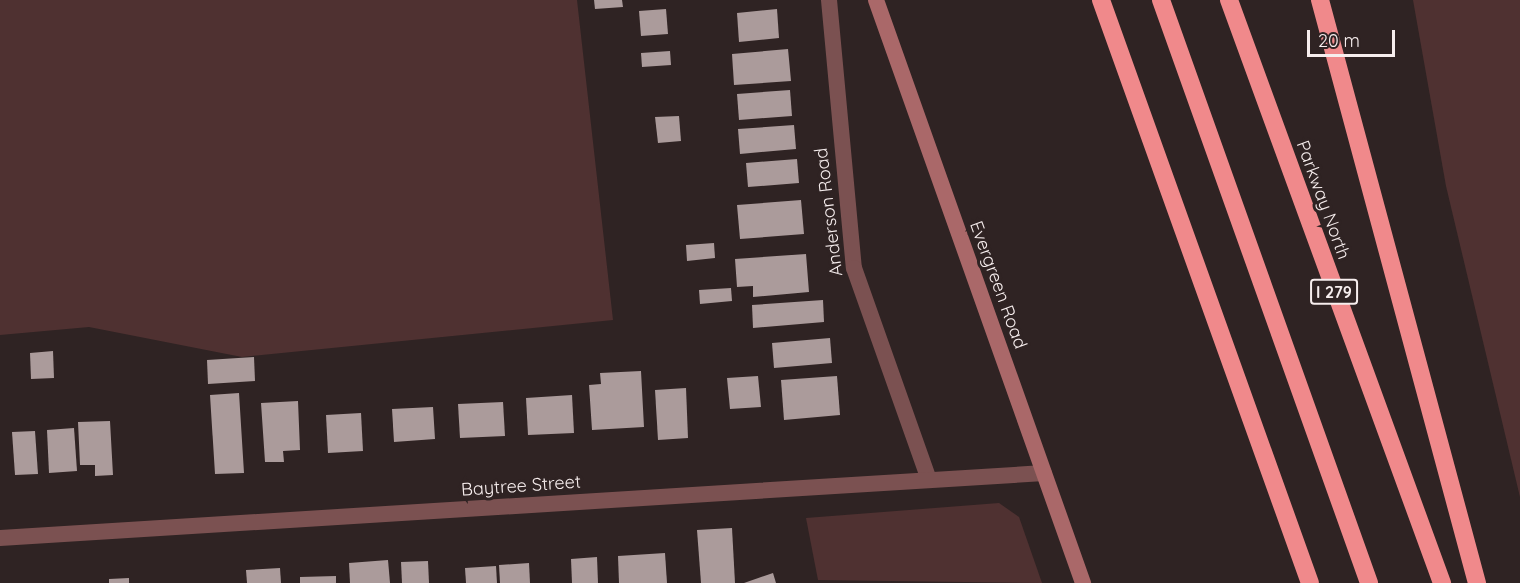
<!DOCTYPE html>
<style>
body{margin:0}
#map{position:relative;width:1520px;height:583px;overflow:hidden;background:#2f2323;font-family:Quicksand,sans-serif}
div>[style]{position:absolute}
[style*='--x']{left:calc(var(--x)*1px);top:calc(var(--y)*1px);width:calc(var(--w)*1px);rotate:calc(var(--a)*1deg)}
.green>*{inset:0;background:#4f3131}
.building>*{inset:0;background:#ab9b9b}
.minor>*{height:16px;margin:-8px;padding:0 8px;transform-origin:8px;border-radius:8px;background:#7b5151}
.tertiary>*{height:16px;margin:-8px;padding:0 8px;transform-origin:8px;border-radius:8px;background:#7b5151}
.secondary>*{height:16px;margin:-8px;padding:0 8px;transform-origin:8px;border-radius:8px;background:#aa6869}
.motorway>*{height:18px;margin:-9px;padding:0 9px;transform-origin:9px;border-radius:9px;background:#f0898b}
span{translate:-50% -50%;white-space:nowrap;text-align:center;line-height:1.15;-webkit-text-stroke:6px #2f2323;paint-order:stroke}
.shield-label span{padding:2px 4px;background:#2f2323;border:2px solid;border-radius:4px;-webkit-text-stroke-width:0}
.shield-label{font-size:16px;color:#f7eeee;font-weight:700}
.street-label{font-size:18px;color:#f7eeee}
.scale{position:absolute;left:1307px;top:30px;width:88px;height:27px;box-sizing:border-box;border:3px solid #f7eeee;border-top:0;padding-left:8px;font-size:18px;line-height:21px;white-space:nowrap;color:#f7eeee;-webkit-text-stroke:4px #2f2323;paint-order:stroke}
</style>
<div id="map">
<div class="green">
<div style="clip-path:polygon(0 0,577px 0,613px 320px,242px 357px,89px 327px,0 335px)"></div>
<div style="clip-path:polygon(1413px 0,1520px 0,1520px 497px,1446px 186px)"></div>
<div style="clip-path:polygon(999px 503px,1019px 517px,1042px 583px,818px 580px,806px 518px)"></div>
</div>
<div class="building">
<div style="clip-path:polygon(594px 0,622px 0,623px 7px,595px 9px)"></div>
<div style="clip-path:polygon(666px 9px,668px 34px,641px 36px,639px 11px)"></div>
<div style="clip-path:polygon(777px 9px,779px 38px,739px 42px,737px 13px)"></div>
<div style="clip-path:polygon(788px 49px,791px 81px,734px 85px,732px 54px)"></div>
<div style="clip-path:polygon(670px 51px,671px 65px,642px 67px,641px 53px)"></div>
<div style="clip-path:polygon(790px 90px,792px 116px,739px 120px,737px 94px)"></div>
<div style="clip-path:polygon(679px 116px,681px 141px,658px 143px,655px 117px)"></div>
<div style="clip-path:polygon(794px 125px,796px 149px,740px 154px,738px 129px)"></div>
<div style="clip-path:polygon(797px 159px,799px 183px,748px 187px,746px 163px)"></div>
<div style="clip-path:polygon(801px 200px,804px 234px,740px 239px,737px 205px)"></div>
<div style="clip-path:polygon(714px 243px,715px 258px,687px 261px,686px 245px)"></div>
<div style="clip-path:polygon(806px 254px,809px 292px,753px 297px,753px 286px,737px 287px,735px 259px)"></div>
<div style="clip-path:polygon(731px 288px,732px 301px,700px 304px,699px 290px)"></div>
<div style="clip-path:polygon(823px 300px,824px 322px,753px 328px,752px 305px)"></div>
<div style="clip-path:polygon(830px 338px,832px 363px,774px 368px,772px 343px)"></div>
<div style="clip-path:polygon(53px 351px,54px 378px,31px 379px,30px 353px)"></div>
<div style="clip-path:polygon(254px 357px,255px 381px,208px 384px,207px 360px)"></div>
<div style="clip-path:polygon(641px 371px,644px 427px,592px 430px,589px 385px,601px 384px,600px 373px)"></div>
<div style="clip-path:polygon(758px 376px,761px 407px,730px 409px,727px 378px)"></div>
<div style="clip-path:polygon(837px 376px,840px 415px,784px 420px,781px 380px)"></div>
<div style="clip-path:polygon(686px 388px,688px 438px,658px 440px,655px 390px)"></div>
<div style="clip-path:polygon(239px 393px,244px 473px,215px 474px,210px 395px)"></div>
<div style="clip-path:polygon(572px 395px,574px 433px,528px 435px,526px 398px)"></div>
<div style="clip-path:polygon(298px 401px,300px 450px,283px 451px,284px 462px,265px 462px,261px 403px)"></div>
<div style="clip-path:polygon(503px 402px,505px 436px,460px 438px,458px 404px)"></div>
<div style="clip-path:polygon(433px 407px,435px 439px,394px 442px,392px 409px)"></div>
<div style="clip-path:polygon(361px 413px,363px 451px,328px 453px,326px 415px)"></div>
<div style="clip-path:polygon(110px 421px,113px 475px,95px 476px,95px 465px,80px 465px,78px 422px)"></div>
<div style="clip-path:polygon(74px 428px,77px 471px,49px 473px,47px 430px)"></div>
<div style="clip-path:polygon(35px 431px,38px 474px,15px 475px,12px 432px)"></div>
<div style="clip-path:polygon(732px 528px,735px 583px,701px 583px,697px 530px)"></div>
<div style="clip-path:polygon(665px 553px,667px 583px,619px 583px,618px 556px)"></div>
<div style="clip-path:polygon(597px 557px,598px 583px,572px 583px,571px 559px)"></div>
<div style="clip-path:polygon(388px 560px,390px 583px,350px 583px,349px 563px)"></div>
<div style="clip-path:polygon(428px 561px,429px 583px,402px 583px,401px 562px)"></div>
<div style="clip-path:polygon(529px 563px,530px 583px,500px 583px,499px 565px)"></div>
<div style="clip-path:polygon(496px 566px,497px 583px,466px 583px,465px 568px)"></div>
<div style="clip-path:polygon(280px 568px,281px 583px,247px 583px,246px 570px)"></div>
<div style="clip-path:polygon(773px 573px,776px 583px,744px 583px)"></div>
<div style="clip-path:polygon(336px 576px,336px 583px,300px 583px,300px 577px)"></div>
<div style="clip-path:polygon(129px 578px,129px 583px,109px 583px,109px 579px)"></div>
</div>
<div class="minor">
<div style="--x:829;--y:0;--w:269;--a:84.7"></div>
<div style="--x:854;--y:268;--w:225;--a:70.5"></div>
</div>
<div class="tertiary">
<div style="--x:0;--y:538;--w:1046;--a:-3.56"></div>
</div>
<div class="secondary">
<div style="--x:876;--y:0;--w:619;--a:70.45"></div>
</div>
<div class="motorway">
<div style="--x:1101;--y:0;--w:619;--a:70.28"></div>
<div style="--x:1161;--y:0;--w:619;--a:70.36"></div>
<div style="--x:1229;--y:0;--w:621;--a:69.93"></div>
<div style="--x:1320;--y:0;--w:604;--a:74.93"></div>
</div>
<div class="shield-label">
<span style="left:1334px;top:292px">I 279</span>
</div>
<div class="street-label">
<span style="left:1323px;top:200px;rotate:70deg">Parkway North</span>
<span style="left:829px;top:212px;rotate:-97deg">Anderson Road</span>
<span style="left:998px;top:285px;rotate:70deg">Evergreen Road</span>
<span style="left:521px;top:486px;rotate:-4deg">Baytree Street</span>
</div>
<div class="scale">20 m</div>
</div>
